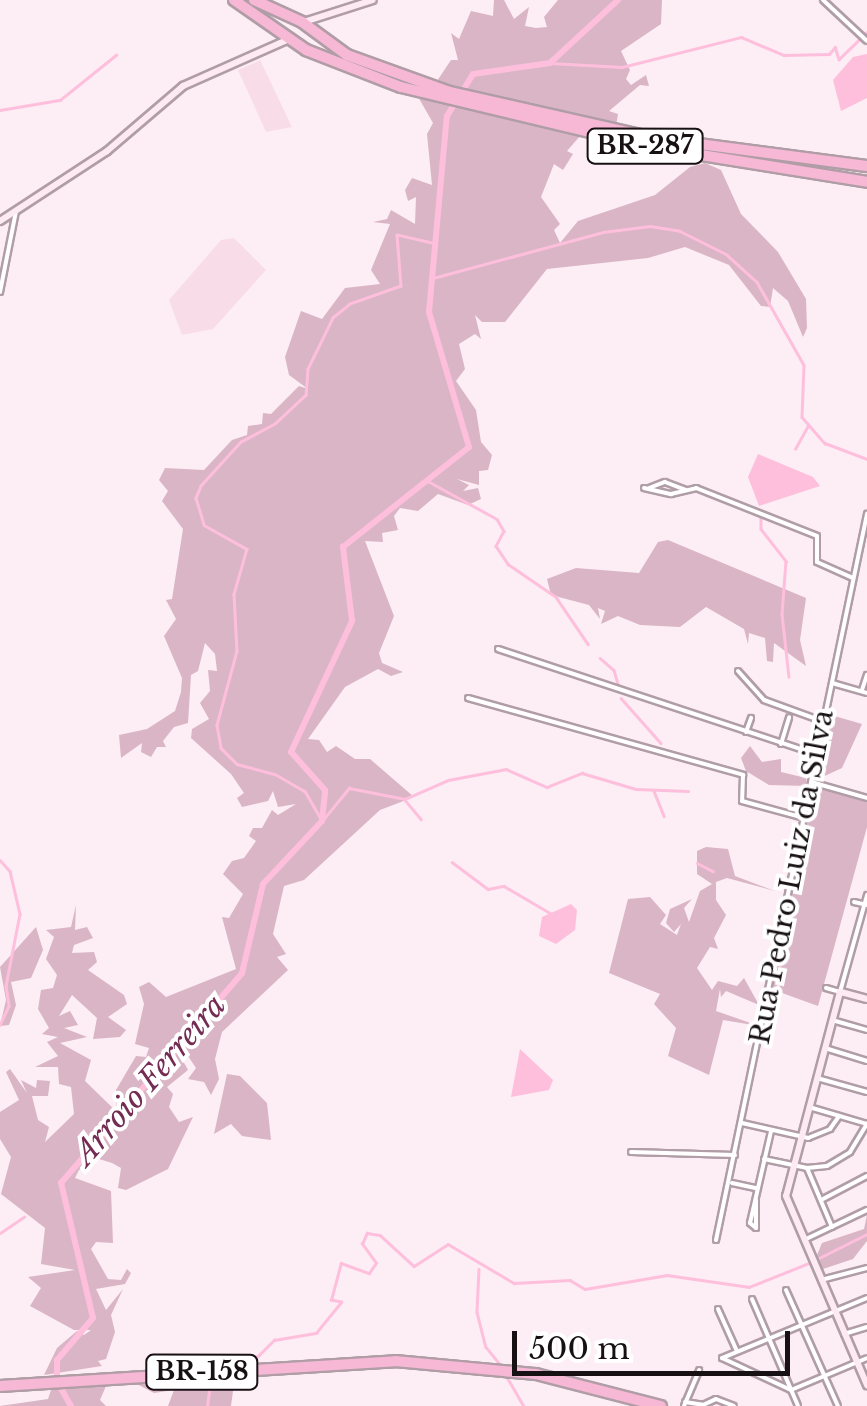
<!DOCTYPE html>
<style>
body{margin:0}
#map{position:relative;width:867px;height:1406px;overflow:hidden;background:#fdedf4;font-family:"Libre Baskerville",serif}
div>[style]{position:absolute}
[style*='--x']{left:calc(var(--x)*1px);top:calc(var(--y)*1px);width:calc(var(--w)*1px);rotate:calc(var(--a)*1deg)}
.built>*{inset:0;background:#f8dde9}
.green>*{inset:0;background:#dab5c6}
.water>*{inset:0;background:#febfdd}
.stream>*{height:2.5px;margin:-1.25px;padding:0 1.25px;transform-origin:1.25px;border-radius:1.25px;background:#febfdd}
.river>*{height:6px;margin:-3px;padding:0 3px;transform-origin:3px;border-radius:3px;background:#febfdd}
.roads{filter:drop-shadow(2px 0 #b09da6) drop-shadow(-2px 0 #b09da6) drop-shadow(0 2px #b09da6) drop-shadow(0 -2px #b09da6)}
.street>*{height:4px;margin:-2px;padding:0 2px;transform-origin:2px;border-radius:2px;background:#fff}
.secondary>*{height:6px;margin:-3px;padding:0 3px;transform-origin:3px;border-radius:3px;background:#fdeaf3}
.highway>*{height:10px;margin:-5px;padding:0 5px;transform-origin:5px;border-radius:5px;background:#f7b8d6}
span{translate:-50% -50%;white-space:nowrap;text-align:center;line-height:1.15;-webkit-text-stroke:8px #fff;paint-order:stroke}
.shield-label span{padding:2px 8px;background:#fff;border:2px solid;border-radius:8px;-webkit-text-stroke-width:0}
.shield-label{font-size:25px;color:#181114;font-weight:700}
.street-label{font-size:28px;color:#181114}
.water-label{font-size:30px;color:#742c53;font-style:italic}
.scale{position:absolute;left:512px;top:1331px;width:278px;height:45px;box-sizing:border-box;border:5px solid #181114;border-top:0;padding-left:12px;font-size:30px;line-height:35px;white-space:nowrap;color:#181114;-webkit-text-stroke:8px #fff;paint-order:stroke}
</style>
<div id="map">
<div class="built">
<div style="clip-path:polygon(261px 60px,261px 62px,292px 127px,266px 132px,238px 70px)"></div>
<div style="clip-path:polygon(234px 238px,266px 270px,213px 329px,182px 335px,169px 300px,221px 240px)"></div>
</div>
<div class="green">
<div style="clip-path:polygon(494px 0,504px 0,514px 19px,529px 7px,525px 26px,536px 28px,547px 27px,544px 17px,558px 0,662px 0,661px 24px,621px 51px,630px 70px,626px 79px,631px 85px,646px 75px,649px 86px,640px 85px,609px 111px,618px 114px,616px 126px,435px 84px,451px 60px,458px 60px,451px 33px,459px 39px,471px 11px,493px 16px)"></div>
<div style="clip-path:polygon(417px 95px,580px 136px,567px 151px,573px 154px,563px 170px,554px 164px,541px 197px,560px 224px,554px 230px,560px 243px,578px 221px,655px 195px,690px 167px,705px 163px,721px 170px,741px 214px,778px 252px,806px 299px,807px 328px,803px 337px,788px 301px,773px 288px,770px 307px,761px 306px,729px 265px,685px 247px,648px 258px,547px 269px,505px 322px,482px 322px,475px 315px,481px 339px,475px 334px,459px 344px,465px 369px,456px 381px,476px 410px,481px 442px,492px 455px,488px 470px,479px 471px,479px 485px,457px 479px,469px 485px,463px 491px,478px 488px,481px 499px,468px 505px,438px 494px,418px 511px,400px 508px,394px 516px,398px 530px,382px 533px,383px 542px,365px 541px,394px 616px,379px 653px,382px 663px,403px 672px,391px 676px,378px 669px,345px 687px,308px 739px,319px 740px,327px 752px,336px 746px,355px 759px,370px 759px,414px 797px,380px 810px,304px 880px,284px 886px,273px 934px,286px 954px,277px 957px,288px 970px,222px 1032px,215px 1059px,219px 1079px,211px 1095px,204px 1082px,188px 1079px,196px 1068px,188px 1056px,182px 1059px,188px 1070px,167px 1087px,173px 1094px,169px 1107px,179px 1122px,193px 1117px,168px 1169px,126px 1190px,118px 1188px,121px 1168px,112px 1163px,99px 1159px,79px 1170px,75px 1178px,111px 1191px,113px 1243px,96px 1242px,91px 1249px,108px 1279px,121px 1280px,127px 1269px,131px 1273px,125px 1284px,96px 1289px,106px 1310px,123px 1289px,111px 1315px,115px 1332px,106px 1359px,98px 1361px,102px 1366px,44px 1375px,57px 1348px,77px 1331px,84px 1335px,91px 1330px,74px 1330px,30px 1306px,41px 1288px,28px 1277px,75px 1270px,41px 1264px,45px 1228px,1px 1194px,11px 1157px,0 1139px,0 1112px,19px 1100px,6px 1072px,10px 1069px,27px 1093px,21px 1080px,36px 1088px,37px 1080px,50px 1081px,48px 1096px,32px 1096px,38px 1120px,49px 1127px,45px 1142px,74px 1114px,71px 1087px,59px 1084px,58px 1067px,35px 1067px,58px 1056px,47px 1042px,58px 1037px,42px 1034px,49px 1028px,38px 1009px,41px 990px,53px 988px,57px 975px,46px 959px,54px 937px,46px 930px,71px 927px,76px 905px,75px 930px,87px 927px,93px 938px,74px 945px,72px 953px,94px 952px,97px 962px,88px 970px,124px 995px,127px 1004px,108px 1017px,126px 1030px,120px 1037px,93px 1039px,97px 1018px,72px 995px,59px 1016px,70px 1011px,78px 1025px,64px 1028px,87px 1037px,60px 1043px,91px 1060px,85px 1081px,117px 1112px,116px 1090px,136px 1056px,146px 1057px,149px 1048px,135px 1044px,144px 1004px,139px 987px,149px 982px,166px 997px,236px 969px,222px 917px,229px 918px,243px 894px,223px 874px,232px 861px,244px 858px,256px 841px,249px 836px,253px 828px,262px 828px,272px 810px,278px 815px,296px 804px,278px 807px,273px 791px,268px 801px,242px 807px,237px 798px,244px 793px,231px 774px,191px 738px,192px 729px,209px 719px,200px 703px,210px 691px,208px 670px,217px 671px,215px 654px,205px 643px,198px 671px,191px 675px,188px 723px,174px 727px,163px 741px,166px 747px,157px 747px,151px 757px,141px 752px,142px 743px,121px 758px,119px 735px,147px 729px,175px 711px,181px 692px,182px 678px,164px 636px,176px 619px,166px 600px,172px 599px,183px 529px,162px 501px,168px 491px,159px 480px,165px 468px,204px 470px,232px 440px,247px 435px,248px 426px,262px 424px,263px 413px,271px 414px,299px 386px,308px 389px,289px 375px,285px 357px,301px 311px,322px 319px,345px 288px,380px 284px,371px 270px,390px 224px,373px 222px,387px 219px,391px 210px,415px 224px,416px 197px,408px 201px,405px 190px,412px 178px,432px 185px,427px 134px,433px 123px)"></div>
<div style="clip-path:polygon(668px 540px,806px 598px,800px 640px,806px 666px,774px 643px,773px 662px,767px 661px,765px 638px,749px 633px,748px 644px,744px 629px,706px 607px,680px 627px,640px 625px,618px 616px,601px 624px,605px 611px,598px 608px,600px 619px,589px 605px,551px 595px,547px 579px,576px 568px,639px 573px,658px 542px)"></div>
<div style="clip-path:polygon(831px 715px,862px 724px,842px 768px,818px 779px)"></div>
<div style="clip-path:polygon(750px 746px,762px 762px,781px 759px,781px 772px,806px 778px,808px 786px,769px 785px,746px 771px,741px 758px)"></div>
<div style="clip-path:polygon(813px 787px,867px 801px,867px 827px,818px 1006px,771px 989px)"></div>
<div style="clip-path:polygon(706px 847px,728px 849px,735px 876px,775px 891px,727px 878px,716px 882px,716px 900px,726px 915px,714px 938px,718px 949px,710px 947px,697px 968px,712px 990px,718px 981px,737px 986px,744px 978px,759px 1005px,726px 991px,721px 997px,720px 989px,716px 1011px,759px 1026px,723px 1020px,709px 1075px,668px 1056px,676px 1028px,654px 1004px,660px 994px,609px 973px,628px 899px,650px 897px,666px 915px,660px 924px,677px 935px,681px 924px,674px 932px,666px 923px,670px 909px,692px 899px,684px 908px,689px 922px,700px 891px,712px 884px,697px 874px,697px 851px)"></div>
<div style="clip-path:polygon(36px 927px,43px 950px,31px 978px,11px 982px,16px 1005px,9px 1025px,0 1026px,6px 1000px,0 967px)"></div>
<div style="clip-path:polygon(227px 1074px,240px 1076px,267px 1103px,271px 1140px,242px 1136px,231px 1124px,214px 1134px)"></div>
<div style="clip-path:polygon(867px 1215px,867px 1241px,853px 1259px,823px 1269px,817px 1255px,822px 1243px,864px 1229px)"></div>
<div style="clip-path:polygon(235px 1376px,231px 1406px,168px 1406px,174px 1390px,154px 1393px,135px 1383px)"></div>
<div style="clip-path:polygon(106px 1386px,100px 1400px,106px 1406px,0 1406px,48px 1399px,52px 1387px)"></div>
</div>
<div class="water">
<div style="clip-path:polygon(867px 54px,867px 98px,841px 111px,833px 80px,853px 57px)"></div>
<div style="clip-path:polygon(758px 454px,813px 477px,820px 486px,759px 506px,748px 477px)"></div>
<div style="clip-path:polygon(571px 904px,577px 910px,575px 930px,556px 944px,539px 936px,542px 917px)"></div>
<div style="clip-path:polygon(520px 1049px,553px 1080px,549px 1090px,511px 1097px)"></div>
</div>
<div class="stream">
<div style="--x:864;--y:35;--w:4;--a:-45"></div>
<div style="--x:550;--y:63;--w:72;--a:3.2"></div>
<div style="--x:622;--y:67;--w:123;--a:-14.1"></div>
<div style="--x:741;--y:37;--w:47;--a:22.7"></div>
<div style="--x:784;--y:55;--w:45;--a:-1.3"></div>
<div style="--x:829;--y:54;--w:9;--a:-49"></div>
<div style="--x:835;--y:47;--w:13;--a:72"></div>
<div style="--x:839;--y:59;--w:29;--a:-44"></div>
<div style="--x:0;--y:110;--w:61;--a:-9.5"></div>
<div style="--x:60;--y:100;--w:72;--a:-38.8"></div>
<div style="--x:436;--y:244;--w:40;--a:-167"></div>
<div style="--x:397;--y:235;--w:51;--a:85.5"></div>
<div style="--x:401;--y:286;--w:54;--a:160.6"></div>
<div style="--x:350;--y:304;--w:22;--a:141"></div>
<div style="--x:333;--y:318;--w:57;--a:116.1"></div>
<div style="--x:308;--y:369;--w:26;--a:94"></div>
<div style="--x:306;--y:395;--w:42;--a:136.9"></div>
<div style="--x:275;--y:424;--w:38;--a:152"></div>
<div style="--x:241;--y:442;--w:59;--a:132.3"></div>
<div style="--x:201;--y:486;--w:13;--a:113"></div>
<div style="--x:196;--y:498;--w:28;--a:73"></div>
<div style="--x:204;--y:525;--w:49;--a:29.2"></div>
<div style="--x:247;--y:549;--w:47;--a:106.1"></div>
<div style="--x:234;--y:594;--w:57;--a:87"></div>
<div style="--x:237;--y:651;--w:77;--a:105.1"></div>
<div style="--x:217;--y:725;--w:23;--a:80"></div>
<div style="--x:221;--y:748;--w:23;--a:45"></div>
<div style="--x:237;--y:764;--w:39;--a:15"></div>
<div style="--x:275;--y:774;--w:34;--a:30"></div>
<div style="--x:305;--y:791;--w:34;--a:60"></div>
<div style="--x:322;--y:821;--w:43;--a:-50.7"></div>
<div style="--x:349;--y:788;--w:57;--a:11.1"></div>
<div style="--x:405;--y:799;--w:47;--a:-23.8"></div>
<div style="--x:448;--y:780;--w:59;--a:-10.7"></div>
<div style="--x:506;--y:769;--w:45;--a:23.7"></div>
<div style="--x:547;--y:787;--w:38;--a:-22"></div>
<div style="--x:582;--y:773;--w:56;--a:16.5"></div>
<div style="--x:636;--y:789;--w:52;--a:2.2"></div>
<div style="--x:433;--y:278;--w:176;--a:-15.1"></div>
<div style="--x:603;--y:232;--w:47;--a:-7.3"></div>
<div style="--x:650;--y:226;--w:30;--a:9"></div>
<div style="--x:680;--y:231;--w:51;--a:26.6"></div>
<div style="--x:726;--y:254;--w:42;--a:42.1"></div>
<div style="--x:757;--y:282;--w:95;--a:60.5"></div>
<div style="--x:804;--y:365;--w:52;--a:92.2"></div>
<div style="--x:802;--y:417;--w:35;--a:49"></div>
<div style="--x:825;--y:443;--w:45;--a:20.9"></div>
<div style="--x:795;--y:449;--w:26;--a:-61"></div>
<div style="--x:426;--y:480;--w:81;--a:28.8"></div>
<div style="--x:497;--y:519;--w:14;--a:60"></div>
<div style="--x:504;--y:531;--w:17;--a:118"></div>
<div style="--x:496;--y:546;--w:22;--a:56"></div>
<div style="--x:508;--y:564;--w:58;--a:34.5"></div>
<div style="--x:556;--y:597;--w:57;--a:55.8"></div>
<div style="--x:761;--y:518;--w:11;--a:90"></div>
<div style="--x:761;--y:529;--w:41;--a:52"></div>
<div style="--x:786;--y:561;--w:53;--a:94.3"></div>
<div style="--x:782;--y:614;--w:63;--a:83.7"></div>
<div style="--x:600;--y:658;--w:18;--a:41"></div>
<div style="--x:614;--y:670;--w:18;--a:74"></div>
<div style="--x:621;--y:698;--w:60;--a:48.4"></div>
<div style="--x:654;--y:791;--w:27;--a:68"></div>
<div style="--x:405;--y:800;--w:25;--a:50"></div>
<div style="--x:0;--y:860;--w:15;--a:48"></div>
<div style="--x:10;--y:871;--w:44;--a:76.9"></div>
<div style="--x:20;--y:914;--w:73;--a:101"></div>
<div style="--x:6;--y:986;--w:20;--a:81"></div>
<div style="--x:9;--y:1006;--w:21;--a:115"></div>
<div style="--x:452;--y:862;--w:45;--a:36.9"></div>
<div style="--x:488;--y:889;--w:16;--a:-11"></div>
<div style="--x:504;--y:886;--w:53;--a:30.4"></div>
<div style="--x:697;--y:863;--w:18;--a:27"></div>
<div style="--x:0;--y:1233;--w:29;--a:-34"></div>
<div style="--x:817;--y:1259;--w:56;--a:-26.6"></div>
<div style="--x:479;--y:1269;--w:43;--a:92.7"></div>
<div style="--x:477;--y:1312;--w:36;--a:76"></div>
<div style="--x:486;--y:1347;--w:22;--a:51"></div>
<div style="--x:210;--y:1366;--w:49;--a:-11.8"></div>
<div style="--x:258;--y:1356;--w:23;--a:-45"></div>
<div style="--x:274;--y:1340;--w:43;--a:-9.5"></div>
<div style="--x:316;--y:1333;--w:40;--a:-51"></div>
<div style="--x:341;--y:1302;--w:10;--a:-169"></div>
<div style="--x:331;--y:1300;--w:38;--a:-75"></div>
<div style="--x:341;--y:1263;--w:30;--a:20"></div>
<div style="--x:369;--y:1273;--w:12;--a:-55"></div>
<div style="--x:376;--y:1263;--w:24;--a:-126"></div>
<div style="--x:362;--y:1244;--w:12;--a:-66"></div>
<div style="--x:367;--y:1233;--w:13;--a:9"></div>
<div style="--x:380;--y:1235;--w:46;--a:42.4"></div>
<div style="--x:414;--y:1266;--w:40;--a:-32.9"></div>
<div style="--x:448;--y:1244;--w:77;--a:30.6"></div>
<div style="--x:514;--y:1283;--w:56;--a:-3.1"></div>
<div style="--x:570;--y:1280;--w:17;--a:31"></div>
<div style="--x:585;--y:1289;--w:83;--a:-9.7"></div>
<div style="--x:667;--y:1275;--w:83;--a:8.3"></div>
<div style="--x:749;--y:1287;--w:65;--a:-21.8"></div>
<div style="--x:507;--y:1377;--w:34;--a:60"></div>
<div style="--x:207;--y:1406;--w:27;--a:-82"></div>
</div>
<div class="river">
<div style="--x:71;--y:1406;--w:28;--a:-120"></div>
<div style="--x:57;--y:1382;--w:22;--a:-90"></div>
<div style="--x:57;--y:1360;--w:55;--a:-49.4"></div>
<div style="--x:93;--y:1318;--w:139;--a:-103.3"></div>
<div style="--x:61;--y:1183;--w:277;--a:-49.2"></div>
<div style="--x:242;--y:973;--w:91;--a:-76.7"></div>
<div style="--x:263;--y:884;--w:86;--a:-46.9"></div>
<div style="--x:322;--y:821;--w:31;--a:-84"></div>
<div style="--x:325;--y:790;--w:51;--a:-131.8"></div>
<div style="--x:291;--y:752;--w:145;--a:-65"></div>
<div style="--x:352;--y:621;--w:75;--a:-96.9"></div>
<div style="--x:343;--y:547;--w:161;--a:-38.4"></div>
<div style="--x:469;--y:447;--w:141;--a:-106.5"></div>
<div style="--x:429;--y:312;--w:197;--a:-84.8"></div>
<div style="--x:447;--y:116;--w:49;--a:-58.2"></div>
<div style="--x:473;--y:74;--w:78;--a:-8.1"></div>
<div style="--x:550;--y:63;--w:93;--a:-42.8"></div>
</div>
<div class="roads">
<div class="street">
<div style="--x:823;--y:0;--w:60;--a:43"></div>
<div style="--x:0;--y:292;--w:83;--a:-78.8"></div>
<div style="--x:644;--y:488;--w:28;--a:13"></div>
<div style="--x:671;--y:494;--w:26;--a:-13"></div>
<div style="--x:696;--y:488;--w:130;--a:21.6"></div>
<div style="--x:817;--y:536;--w:26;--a:90"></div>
<div style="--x:817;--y:562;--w:39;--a:24"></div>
<div style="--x:649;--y:488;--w:17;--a:-21"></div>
<div style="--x:665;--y:482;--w:22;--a:21"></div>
<div style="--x:498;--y:649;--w:335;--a:18.3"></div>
<div style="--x:738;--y:671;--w:39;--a:48"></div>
<div style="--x:764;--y:700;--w:62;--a:19.9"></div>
<div style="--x:832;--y:683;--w:36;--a:16"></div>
<div style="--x:862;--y:690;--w:16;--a:-72"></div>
<div style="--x:468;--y:698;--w:286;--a:15.6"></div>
<div style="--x:743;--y:775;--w:26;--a:92"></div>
<div style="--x:742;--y:801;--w:64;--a:15.3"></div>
<div style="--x:746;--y:732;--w:15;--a:-70"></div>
<div style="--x:781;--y:744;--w:28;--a:-73"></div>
<div style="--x:811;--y:782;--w:58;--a:15.9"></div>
<div style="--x:854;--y:902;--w:13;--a:13"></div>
<div style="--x:826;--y:988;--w:15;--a:16"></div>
<div style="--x:840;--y:992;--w:101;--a:-74.4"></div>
<div style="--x:832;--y:1020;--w:36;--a:16"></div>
<div style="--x:825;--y:1048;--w:44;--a:17.2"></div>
<div style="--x:817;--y:1078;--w:52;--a:15.6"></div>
<div style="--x:809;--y:1107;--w:60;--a:16.3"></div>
<div style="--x:742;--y:1123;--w:68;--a:12.8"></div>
<div style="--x:808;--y:1138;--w:24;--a:-22"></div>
<div style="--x:830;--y:1129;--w:16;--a:-55"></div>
<div style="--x:631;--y:1152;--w:104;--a:1.7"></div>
<div style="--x:764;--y:1159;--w:44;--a:11.8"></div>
<div style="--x:807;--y:1168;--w:20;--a:-6"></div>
<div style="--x:827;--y:1166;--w:27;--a:-31"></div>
<div style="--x:850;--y:1152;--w:33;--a:-59"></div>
<div style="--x:807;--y:1168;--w:64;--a:67"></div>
<div style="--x:732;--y:1183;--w:25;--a:12"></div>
<div style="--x:823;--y:1199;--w:50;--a:-27.6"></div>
<div style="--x:756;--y:1200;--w:28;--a:90"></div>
<div style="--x:756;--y:1228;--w:8;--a:-140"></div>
<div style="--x:750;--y:1223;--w:94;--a:-77.1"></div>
<div style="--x:716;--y:1240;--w:742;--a:-78.25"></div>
<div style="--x:804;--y:1240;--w:70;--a:-25.5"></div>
<div style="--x:821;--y:1280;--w:48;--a:-14.6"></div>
<div style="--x:786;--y:1290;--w:127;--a:65.9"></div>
<div style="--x:867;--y:1298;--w:157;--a:157.5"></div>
<div style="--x:722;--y:1358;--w:76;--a:24.9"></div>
<div style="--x:791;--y:1390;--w:82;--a:-22.8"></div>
<div style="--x:752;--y:1299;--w:116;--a:66.7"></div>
<div style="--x:718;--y:1309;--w:44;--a:65.8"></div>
<div style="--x:844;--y:1334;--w:24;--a:-17"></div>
<div style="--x:685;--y:1402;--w:18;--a:9"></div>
<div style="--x:703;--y:1405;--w:14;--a:-25"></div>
<div style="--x:716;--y:1399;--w:19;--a:21"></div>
<div style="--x:684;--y:1406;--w:39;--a:-67"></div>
</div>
<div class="secondary">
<div style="--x:304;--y:22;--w:72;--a:-17.7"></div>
<div style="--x:0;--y:221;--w:128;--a:-33.2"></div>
<div style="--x:107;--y:151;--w:100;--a:-40.5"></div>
<div style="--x:183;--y:86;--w:116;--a:-23.9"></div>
<div style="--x:867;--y:999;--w:28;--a:-165"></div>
<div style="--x:840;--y:992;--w:211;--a:104.8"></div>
<div style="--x:786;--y:1196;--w:206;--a:66.8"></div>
</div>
<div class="highway">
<div style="--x:234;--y:0;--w:88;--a:34.8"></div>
<div style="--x:306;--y:50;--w:102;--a:21.3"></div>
<div style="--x:401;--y:87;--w:258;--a:13.4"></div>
<div style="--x:652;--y:147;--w:218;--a:9.2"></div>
<div style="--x:254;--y:0;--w:53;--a:24.6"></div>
<div style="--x:302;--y:22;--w:56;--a:36.3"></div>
<div style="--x:347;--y:55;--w:109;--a:19.8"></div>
<div style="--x:450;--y:92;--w:209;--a:12.7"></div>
<div style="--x:654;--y:138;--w:215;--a:7.5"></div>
<div style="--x:0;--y:1386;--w:396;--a:-3.6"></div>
<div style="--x:395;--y:1361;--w:142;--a:5.3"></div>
<div style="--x:536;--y:1374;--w:129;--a:14.4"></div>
</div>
</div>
<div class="shield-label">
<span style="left:645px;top:146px">BR-287</span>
<span style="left:202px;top:1372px">BR-158</span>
</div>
<div class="street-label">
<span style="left:792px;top:877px;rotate:-79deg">Rua Pedro Luiz da Silva</span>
</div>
<div class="water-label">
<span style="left:150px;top:1080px;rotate:-49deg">Arroio Ferreira</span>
</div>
<div class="scale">500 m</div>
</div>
